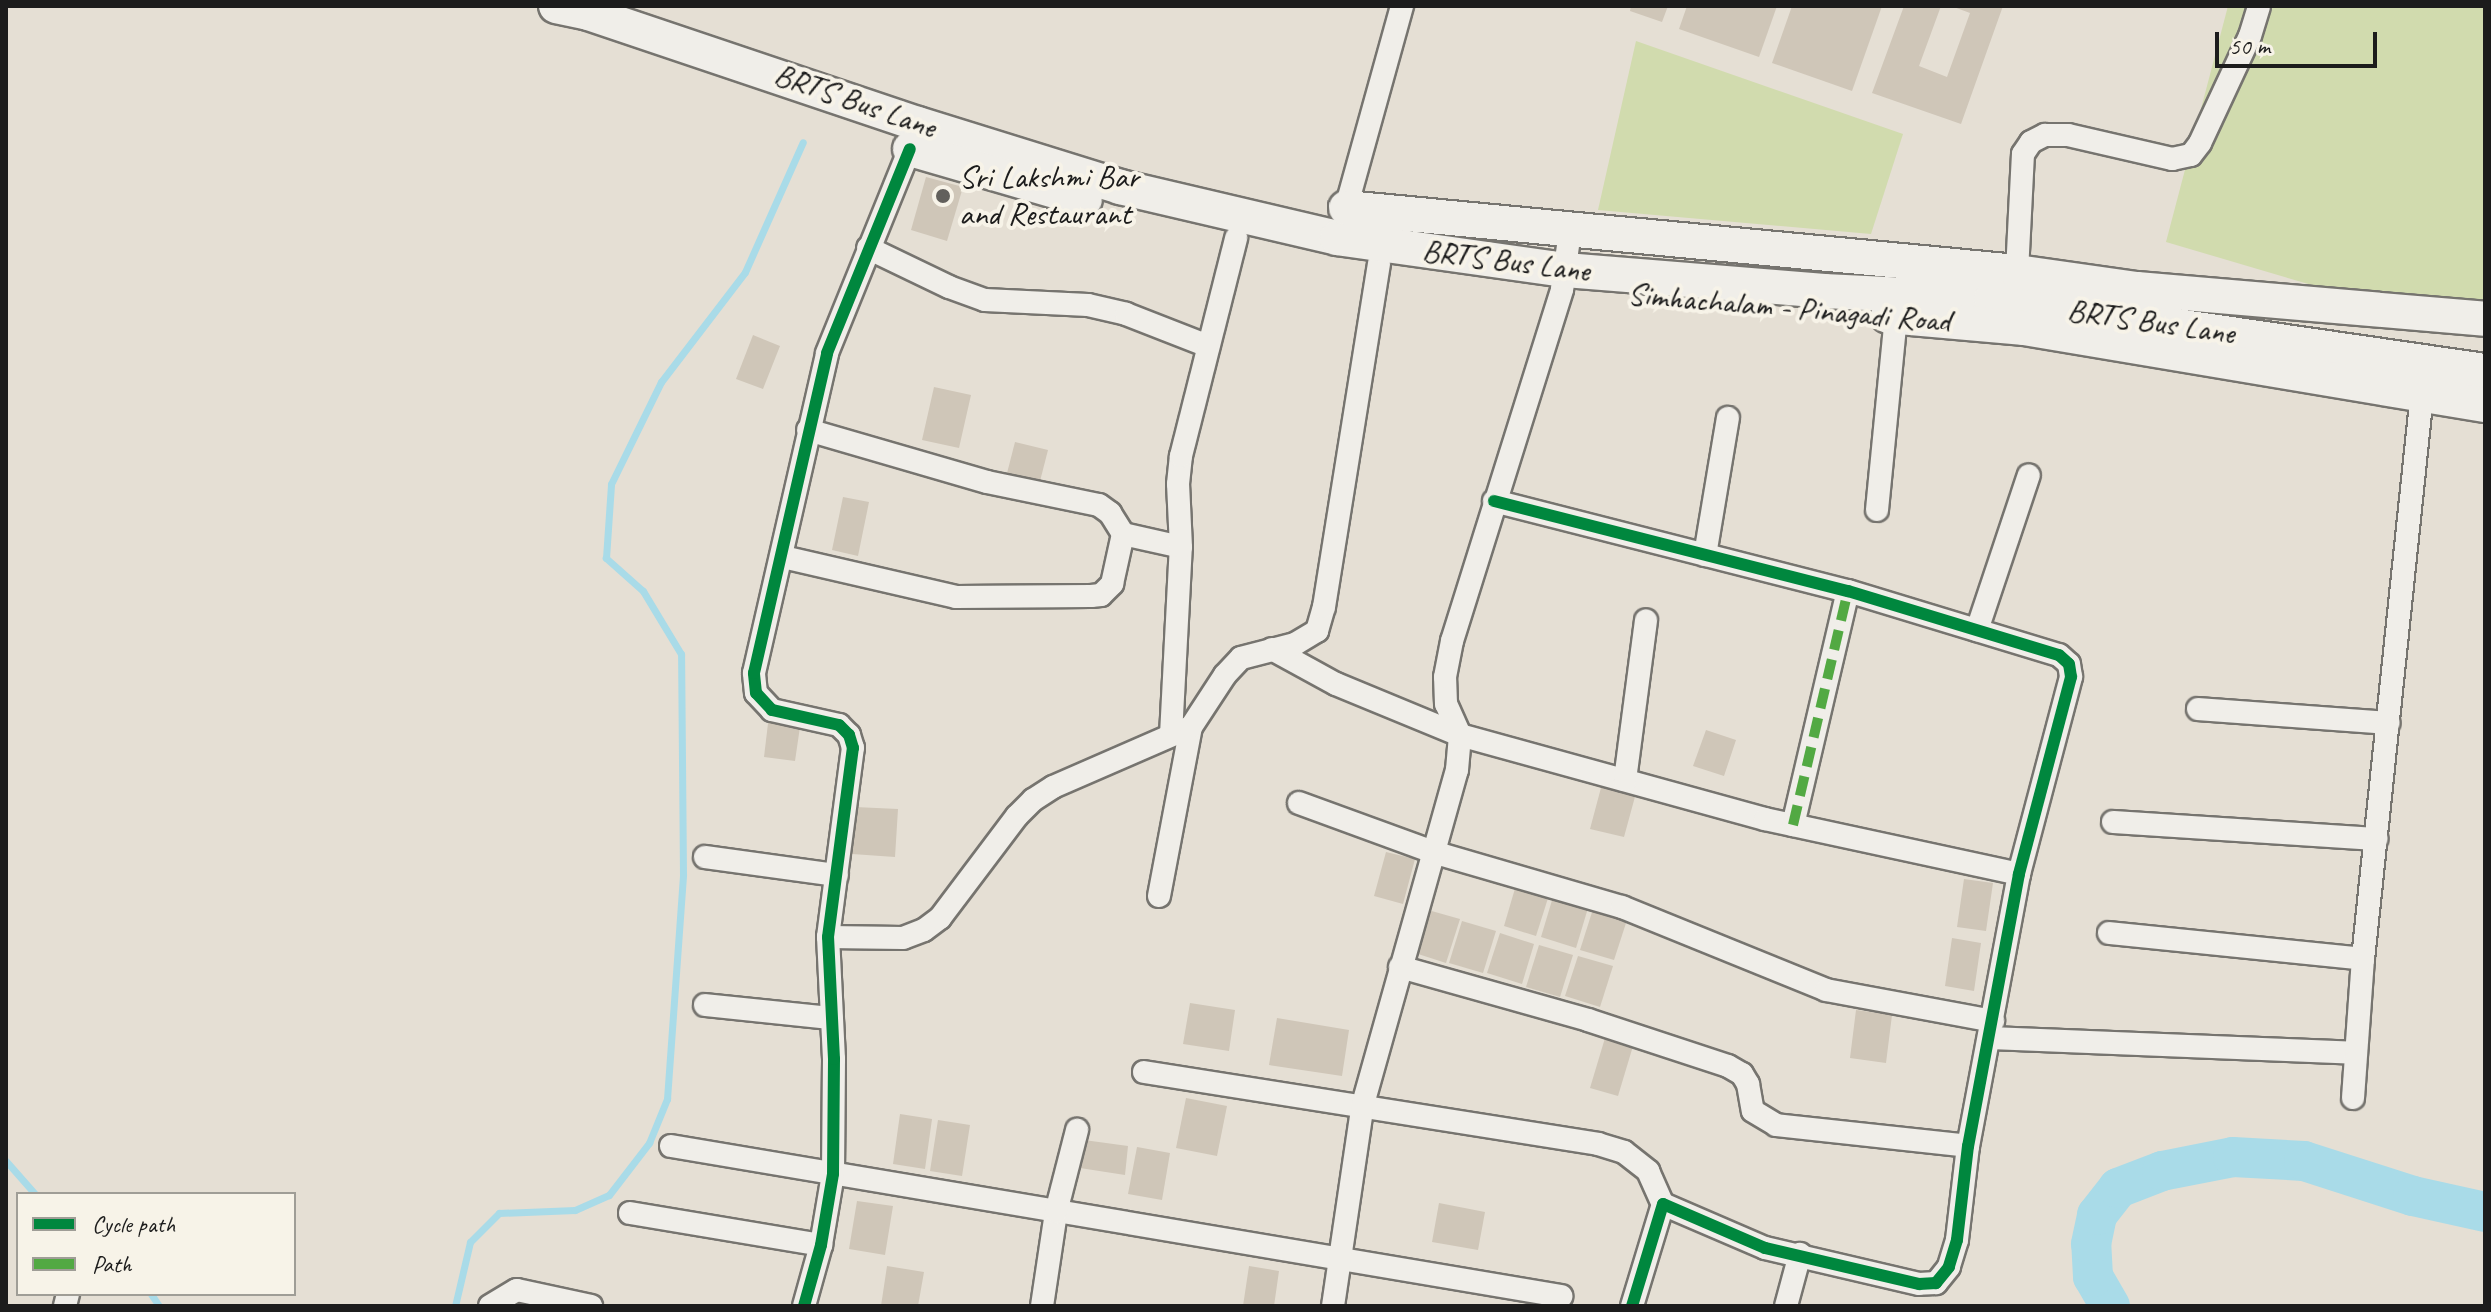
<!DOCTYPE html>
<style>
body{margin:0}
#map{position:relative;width:2491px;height:1312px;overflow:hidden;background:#e5dfd4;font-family:Caveat,sans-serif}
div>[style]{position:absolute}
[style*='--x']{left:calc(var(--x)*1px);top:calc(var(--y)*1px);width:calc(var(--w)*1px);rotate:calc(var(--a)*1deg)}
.green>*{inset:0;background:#d1dbae}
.stream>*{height:7px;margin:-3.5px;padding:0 3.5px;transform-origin:3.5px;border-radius:3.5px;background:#a9dbe8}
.river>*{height:40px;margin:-20px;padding:0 20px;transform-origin:20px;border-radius:20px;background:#a9dbe8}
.building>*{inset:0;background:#cfc6b8}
.roads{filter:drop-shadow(2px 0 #76746f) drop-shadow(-2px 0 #76746f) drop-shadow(0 2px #76746f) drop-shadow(0 -2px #76746f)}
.minor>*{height:22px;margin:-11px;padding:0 11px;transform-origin:11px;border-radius:11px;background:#f0eee9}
.primary>*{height:34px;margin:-17px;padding:0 17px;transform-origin:17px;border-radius:17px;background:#f0eee9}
.quiet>*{height:10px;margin-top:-5px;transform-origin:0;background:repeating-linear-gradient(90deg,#52a943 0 20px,transparent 0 30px)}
.cycleway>*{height:12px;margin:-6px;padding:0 6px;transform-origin:6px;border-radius:6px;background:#00873e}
.dots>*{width:22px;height:22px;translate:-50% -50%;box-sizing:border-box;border:4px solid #f7f3e8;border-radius:50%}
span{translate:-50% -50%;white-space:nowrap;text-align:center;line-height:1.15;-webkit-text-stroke:8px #f7f3e8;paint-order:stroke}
.street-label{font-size:32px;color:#1c1c1c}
.poi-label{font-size:32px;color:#1c1c1c}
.left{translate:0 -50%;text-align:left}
.frame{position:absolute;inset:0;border:8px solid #1c1c1c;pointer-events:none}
.legend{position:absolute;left:16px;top:1192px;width:280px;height:104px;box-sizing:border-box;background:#f7f3e8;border:2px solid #9f9d96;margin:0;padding:10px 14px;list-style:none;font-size:24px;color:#1c1c1c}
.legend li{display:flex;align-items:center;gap:16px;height:40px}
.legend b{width:40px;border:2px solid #9f9d96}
.scale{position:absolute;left:2215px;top:32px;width:162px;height:36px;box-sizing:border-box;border:4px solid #1c1c1c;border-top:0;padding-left:10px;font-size:24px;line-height:28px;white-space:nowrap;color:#1c1c1c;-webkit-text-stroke:6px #f7f3e8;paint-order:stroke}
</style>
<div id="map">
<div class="green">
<div style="clip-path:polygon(2228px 6px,2485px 6px,2485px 301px,2322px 288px,2166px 242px)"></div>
<div style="clip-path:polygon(1636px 41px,1903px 134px,1871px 234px,1598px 210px)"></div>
</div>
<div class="stream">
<div style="--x:6;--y:1161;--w:44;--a:48.7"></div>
<div style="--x:151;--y:1294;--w:14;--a:56"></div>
<div style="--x:455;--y:1306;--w:66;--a:-76.8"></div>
<div style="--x:470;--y:1242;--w:41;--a:-45"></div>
<div style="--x:499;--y:1213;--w:76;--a:-2.3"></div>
<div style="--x:575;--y:1210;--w:37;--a:-24"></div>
<div style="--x:609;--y:1195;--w:66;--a:-52.4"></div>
<div style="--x:649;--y:1143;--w:48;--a:-67.8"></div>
<div style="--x:667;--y:1099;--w:225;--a:-85.9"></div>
<div style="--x:683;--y:875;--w:221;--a:-90.5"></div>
<div style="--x:681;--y:654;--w:74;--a:-121.1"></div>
<div style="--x:643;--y:591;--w:50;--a:-138.3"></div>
<div style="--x:606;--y:558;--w:74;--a:-86.1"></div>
<div style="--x:611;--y:484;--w:114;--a:-63.9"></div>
<div style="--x:661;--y:382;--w:138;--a:-52.6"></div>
<div style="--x:745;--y:272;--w:142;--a:-66"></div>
</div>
<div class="river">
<div style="--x:2110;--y:1306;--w:34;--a:-120"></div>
<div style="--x:2093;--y:1277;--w:33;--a:-93"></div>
<div style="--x:2091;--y:1244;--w:30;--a:-78"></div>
<div style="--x:2097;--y:1215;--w:34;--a:-52"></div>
<div style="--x:2118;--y:1188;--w:47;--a:-21.1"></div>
<div style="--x:2162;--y:1171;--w:72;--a:-11.2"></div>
<div style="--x:2233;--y:1157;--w:71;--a:3.2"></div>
<div style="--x:2304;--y:1161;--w:114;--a:17.8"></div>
<div style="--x:2413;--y:1196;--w:74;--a:12.5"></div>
</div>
<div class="building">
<div style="clip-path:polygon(1631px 6px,1668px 6px,1662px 22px,1630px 11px)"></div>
<div style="clip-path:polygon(1687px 6px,1777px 6px,1759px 57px,1679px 29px)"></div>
<div style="clip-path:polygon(1792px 6px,1882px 6px,1852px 91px,1772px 63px)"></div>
<div style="clip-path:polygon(1904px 6px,1941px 6px,1919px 66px,1947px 77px,1970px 13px,1951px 6px,2003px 6px,1961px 124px,1872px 93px)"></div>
<div style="clip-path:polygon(926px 177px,963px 187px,947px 241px,911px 230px)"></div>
<div style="clip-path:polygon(753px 335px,780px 346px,763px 389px,736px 379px)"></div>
<div style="clip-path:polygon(934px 387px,971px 395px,959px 448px,922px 440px)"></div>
<div style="clip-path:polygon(1015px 442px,1048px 450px,1038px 489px,1005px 481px)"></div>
<div style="clip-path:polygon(843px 497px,869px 502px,858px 556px,832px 550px)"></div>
<div style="clip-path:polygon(769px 715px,801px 720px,795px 761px,764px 757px)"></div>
<div style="clip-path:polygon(1706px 730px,1736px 740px,1724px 776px,1693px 766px)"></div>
<div style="clip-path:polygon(1602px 784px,1636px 793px,1624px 837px,1590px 829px)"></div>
<div style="clip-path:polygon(855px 807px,898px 809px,895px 857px,852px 854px)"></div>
<div style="clip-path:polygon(1386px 852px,1415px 859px,1403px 904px,1374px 896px)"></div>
<div style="clip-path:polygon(1964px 879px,1993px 883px,1986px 931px,1957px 927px)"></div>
<div style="clip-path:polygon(1516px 885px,1549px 895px,1536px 936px,1504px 926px)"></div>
<div style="clip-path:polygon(1553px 897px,1588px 908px,1576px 948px,1541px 937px)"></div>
<div style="clip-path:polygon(1593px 909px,1627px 920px,1614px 960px,1580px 950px)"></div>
<div style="clip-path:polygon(1428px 910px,1460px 919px,1446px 963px,1415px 953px)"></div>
<div style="clip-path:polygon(1462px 921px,1496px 931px,1483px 973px,1449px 963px)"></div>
<div style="clip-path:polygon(1500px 933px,1534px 944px,1522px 984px,1487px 973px)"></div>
<div style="clip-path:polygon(1952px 938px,1981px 943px,1974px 991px,1945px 986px)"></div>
<div style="clip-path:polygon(1539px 945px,1573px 955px,1560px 997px,1526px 987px)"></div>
<div style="clip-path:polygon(1578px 956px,1613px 966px,1600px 1007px,1565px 996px)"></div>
<div style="clip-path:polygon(1190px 1003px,1235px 1010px,1229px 1051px,1183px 1044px)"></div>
<div style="clip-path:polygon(1856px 1010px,1892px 1015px,1886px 1063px,1850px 1058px)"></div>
<div style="clip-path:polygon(1277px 1018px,1349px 1030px,1342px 1076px,1269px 1065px)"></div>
<div style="clip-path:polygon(1605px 1038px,1633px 1046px,1618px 1096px,1590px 1088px)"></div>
<div style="clip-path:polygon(1186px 1098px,1227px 1106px,1217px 1156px,1176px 1148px)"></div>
<div style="clip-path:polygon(900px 1114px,932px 1119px,925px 1169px,893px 1164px)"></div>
<div style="clip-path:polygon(938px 1120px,970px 1125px,962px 1176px,930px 1171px)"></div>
<div style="clip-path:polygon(1084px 1140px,1128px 1146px,1125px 1175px,1080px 1168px)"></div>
<div style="clip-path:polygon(1137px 1147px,1170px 1153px,1162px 1200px,1128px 1194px)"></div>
<div style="clip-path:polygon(857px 1201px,893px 1206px,885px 1255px,849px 1249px)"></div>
<div style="clip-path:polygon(1439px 1203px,1485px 1212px,1478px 1250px,1432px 1242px)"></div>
<div style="clip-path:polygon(887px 1266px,924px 1272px,918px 1306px,881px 1306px)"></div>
<div style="clip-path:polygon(1249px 1266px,1279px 1271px,1274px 1306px,1243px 1306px)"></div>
</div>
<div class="roads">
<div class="minor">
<div style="--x:1346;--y:208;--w:210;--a:-74.5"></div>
<div style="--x:868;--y:248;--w:90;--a:25.7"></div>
<div style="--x:949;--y:287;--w:38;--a:20"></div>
<div style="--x:985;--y:300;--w:103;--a:2.8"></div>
<div style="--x:1088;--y:305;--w:39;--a:13"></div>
<div style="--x:1126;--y:314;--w:88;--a:21.3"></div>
<div style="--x:2017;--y:272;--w:118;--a:-87.1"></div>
<div style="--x:2023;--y:154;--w:14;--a:-56"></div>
<div style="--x:2031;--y:142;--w:16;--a:-27"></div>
<div style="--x:2045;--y:135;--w:23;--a:0"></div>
<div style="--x:2068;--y:135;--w:107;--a:13"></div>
<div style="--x:2172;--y:159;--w:19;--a:-12"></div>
<div style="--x:2191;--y:155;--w:15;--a:-53"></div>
<div style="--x:2200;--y:143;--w:118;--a:-65"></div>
<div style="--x:2250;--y:36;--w:31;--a:-73"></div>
<div style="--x:808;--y:430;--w:186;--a:16.2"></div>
<div style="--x:987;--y:482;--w:114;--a:11.6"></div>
<div style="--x:1099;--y:505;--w:14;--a:36"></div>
<div style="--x:1110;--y:513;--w:25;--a:58"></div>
<div style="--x:1123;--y:534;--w:59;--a:12.6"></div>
<div style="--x:1494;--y:501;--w:365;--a:14.3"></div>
<div style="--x:1848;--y:591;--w:220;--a:16.9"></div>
<div style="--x:2059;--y:655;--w:13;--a:42"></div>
<div style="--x:2069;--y:664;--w:13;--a:81"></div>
<div style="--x:2071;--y:677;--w:204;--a:104.8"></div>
<div style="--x:2019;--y:874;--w:277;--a:100.6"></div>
<div style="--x:1968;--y:1146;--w:95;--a:96.7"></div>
<div style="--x:1957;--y:1240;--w:28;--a:107"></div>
<div style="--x:1949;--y:1267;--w:21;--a:129"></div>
<div style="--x:1936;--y:1283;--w:17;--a:177"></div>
<div style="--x:1919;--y:1284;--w:158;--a:-166.8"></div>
<div style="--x:1765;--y:1248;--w:111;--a:-156.7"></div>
<div style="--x:1663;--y:1204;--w:107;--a:106.9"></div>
<div style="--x:1877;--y:510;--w:195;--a:-84.4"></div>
<div style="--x:1705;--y:555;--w:139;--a:-80.5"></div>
<div style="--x:783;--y:557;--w:178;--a:13"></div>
<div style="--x:956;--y:597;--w:135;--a:-0.4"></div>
<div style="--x:1091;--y:596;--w:10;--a:-6"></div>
<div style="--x:1101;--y:595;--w:16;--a:-45"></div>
<div style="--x:1112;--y:584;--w:51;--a:-77.6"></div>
<div style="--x:1977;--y:630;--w:163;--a:-71.5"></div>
<div style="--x:1272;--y:649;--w:73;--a:28.7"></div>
<div style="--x:1336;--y:684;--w:134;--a:22.4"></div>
<div style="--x:1460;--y:735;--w:316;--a:15.4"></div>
<div style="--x:1765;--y:819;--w:260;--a:12.2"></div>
<div style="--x:2198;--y:709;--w:191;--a:4.2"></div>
<div style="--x:1171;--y:735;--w:188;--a:-87"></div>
<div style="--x:1181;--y:547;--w:63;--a:-92.7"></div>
<div style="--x:1178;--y:484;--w:28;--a:-84"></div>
<div style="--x:1181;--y:456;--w:225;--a:-75.8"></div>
<div style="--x:1625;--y:780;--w:161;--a:-82.5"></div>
<div style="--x:1299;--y:803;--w:146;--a:20.1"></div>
<div style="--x:1436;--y:853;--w:194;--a:16.2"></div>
<div style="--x:1622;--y:907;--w:220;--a:22.1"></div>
<div style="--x:1826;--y:990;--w:170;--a:10.5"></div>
<div style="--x:2113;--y:822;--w:264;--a:3.7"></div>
<div style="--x:1793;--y:825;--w:240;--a:-76.8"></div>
<div style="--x:705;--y:857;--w:133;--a:7.8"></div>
<div style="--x:1159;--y:896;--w:172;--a:-79.3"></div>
<div style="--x:2109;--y:933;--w:255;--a:5.8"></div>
<div style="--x:828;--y:937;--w:75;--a:0.8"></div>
<div style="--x:903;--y:938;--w:22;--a:-21"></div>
<div style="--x:924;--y:930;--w:20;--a:-37"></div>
<div style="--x:940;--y:918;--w:128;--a:-53"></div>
<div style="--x:1017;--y:816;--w:23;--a:-45"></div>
<div style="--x:1033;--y:800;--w:24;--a:-33"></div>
<div style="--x:1053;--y:787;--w:150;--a:-23.5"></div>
<div style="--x:1191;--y:727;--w:62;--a:-56.8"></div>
<div style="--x:1225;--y:675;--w:23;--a:-47"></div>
<div style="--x:1241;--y:658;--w:56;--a:-14.5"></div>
<div style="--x:1295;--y:644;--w:26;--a:-31"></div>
<div style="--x:1317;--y:631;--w:25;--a:-74"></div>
<div style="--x:1324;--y:607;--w:348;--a:-80.9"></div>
<div style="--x:1400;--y:967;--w:195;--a:15.7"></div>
<div style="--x:1588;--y:1020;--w:147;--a:18.2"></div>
<div style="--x:1728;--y:1066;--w:16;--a:30"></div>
<div style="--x:1742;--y:1074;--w:12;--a:59"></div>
<div style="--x:1748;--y:1084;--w:27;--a:80"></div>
<div style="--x:1753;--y:1111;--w:27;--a:31"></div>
<div style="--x:1776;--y:1125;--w:193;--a:6.2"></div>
<div style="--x:705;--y:1005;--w:127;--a:5.9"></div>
<div style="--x:1989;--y:1038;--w:367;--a:2.3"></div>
<div style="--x:1144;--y:1072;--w:460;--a:9"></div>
<div style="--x:1598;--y:1144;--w:27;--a:17"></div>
<div style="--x:1624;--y:1152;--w:31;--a:38"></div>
<div style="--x:1648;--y:1171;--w:36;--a:66"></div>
<div style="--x:2353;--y:1098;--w:139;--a:-85.9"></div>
<div style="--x:2363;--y:959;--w:568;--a:-84.04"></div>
<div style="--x:671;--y:1146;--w:903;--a:9.57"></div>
<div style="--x:630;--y:1213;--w:194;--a:9.5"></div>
<div style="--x:65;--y:1306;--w:12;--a:-76"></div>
<div style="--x:490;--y:1306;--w:31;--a:-31"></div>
<div style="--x:517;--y:1290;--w:76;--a:12.2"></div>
<div style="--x:804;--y:1306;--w:63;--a:-74.4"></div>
<div style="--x:821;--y:1245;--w:72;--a:-80.4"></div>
<div style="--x:833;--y:1174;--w:115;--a:-89.5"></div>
<div style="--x:834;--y:1059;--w:122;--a:-92.8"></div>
<div style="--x:828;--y:937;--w:191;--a:-82.5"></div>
<div style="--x:853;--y:748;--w:14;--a:-107"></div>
<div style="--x:849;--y:735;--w:14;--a:-135"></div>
<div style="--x:839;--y:725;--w:69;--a:-167.4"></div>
<div style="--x:772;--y:710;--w:23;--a:-133"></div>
<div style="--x:756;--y:693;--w:20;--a:-96"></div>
<div style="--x:754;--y:673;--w:328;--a:-77.1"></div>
<div style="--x:827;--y:353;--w:220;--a:-67.9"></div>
<div style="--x:1042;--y:1306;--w:95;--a:-81.5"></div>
<div style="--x:1056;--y:1212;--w:85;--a:-75.6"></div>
<div style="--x:1333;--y:1306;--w:204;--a:-81.6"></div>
<div style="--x:1363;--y:1104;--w:347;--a:-74.3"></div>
<div style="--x:1457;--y:770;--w:35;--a:-85"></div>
<div style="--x:1460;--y:735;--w:34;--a:-114"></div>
<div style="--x:1446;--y:704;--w:27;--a:-92"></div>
<div style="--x:1445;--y:677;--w:37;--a:-79"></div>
<div style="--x:1452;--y:641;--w:369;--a:-72.6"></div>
<div style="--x:1562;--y:289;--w:59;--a:-82.1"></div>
<div style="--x:1786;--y:1306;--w:54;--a:-74.9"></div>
</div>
<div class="primary">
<div style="--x:556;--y:6;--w:33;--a:12"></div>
<div style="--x:588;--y:13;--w:348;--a:18.6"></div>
<div style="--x:918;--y:124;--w:212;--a:17.3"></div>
<div style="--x:1120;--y:187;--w:223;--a:13.2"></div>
<div style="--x:1337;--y:238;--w:230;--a:8"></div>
<div style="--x:1565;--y:270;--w:260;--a:4.6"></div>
<div style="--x:1824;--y:291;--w:167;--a:2.7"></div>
<div style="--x:1991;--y:299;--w:499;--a:8.3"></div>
<div style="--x:910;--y:149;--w:182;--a:16.2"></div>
<div style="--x:1346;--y:208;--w:674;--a:5.45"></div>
<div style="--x:2017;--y:272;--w:121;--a:8.1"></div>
<div style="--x:2137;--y:289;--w:349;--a:4.9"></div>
<div style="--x:1888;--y:316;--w:137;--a:5"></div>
<div style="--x:2024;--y:328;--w:467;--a:9.5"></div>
</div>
</div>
<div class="quiet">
<div style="--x:1793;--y:825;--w:240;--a:-76.8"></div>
</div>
<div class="cycleway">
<div style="--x:1494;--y:501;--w:365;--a:14.3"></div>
<div style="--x:1848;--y:591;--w:220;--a:16.9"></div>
<div style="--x:2059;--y:655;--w:13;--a:42"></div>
<div style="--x:2069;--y:664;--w:13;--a:81"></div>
<div style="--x:2071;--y:677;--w:204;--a:104.8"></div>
<div style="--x:2019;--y:874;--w:277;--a:100.6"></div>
<div style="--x:1968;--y:1146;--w:95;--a:96.7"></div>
<div style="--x:1957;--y:1240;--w:28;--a:107"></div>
<div style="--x:1949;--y:1267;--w:21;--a:129"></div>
<div style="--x:1936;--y:1283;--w:17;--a:177"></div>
<div style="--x:1919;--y:1284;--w:158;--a:-166.8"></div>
<div style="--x:1765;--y:1248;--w:111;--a:-156.7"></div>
<div style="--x:1663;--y:1204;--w:107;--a:106.9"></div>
<div style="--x:804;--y:1306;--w:63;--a:-74.4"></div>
<div style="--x:821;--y:1245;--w:72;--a:-80.4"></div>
<div style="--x:833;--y:1174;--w:115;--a:-89.5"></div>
<div style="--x:834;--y:1059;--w:122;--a:-92.8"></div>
<div style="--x:828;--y:937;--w:191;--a:-82.5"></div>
<div style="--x:853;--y:748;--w:14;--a:-107"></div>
<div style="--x:849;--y:735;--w:14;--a:-135"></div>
<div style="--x:839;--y:725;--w:69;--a:-167.4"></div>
<div style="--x:772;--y:710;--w:23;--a:-133"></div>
<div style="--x:756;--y:693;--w:20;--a:-96"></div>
<div style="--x:754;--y:673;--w:328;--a:-77.1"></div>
<div style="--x:827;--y:353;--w:220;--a:-67.9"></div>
</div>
<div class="dots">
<div style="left:943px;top:196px;background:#62605c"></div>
</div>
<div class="street-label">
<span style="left:855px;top:101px;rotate:19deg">BRTS Bus Lane</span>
<span style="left:1506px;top:261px;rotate:7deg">BRTS Bus Lane</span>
<span style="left:1789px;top:308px;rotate:5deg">Simhachalam - Pinagadi Road</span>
<span style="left:2151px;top:322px;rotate:8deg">BRTS Bus Lane</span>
</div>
<div class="poi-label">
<span class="left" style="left:959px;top:196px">Sri Lakshmi Bar<br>and Restaurant</span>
</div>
<div class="frame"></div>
<ul class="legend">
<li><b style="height:10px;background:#00873e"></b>Cycle path</li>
<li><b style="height:10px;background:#52a943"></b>Path</li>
</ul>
<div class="scale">50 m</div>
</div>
